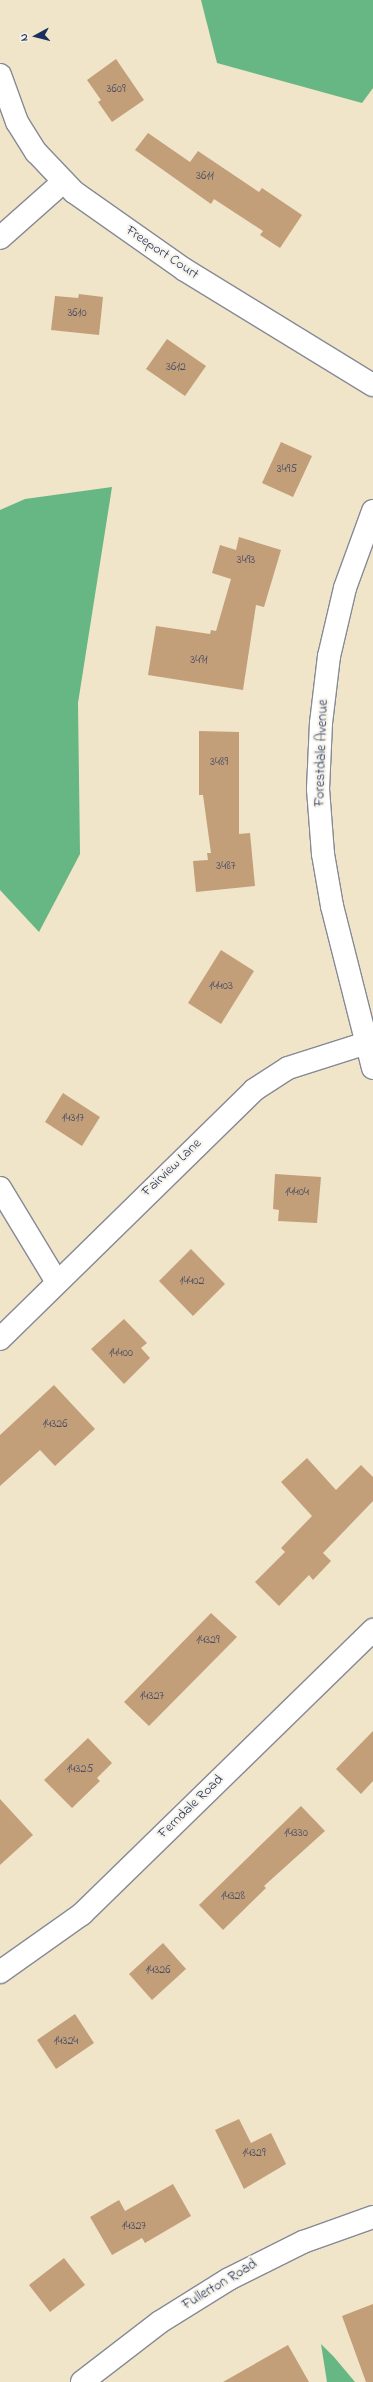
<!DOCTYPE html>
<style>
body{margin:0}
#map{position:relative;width:373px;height:2382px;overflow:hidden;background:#f0e4c9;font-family:"Indie Flower",sans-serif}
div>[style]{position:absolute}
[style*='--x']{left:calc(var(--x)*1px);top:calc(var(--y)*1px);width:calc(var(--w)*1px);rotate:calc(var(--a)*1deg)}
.forest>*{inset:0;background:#66b783}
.building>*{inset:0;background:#c29f79}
.roads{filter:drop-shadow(1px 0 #868a94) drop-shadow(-1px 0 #868a94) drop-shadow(0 1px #868a94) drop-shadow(0 -1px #868a94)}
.minor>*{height:22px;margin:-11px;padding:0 11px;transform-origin:11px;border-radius:11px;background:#fff}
span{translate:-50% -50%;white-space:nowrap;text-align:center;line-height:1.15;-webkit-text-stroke:4px #f7f3e8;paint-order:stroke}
.number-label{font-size:12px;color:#454b65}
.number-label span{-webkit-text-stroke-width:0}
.street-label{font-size:14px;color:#1b2f5e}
.north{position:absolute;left:16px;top:16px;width:40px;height:40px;-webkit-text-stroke:3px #f7f3e8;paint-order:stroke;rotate:263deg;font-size:11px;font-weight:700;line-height:16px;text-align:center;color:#1b2f5e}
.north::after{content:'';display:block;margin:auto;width:14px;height:18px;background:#1b2f5e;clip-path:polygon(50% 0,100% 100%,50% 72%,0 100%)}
</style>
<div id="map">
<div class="forest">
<div style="clip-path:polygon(201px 0,373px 0,373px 88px,362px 103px,217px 63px)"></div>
<div style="clip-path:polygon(112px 487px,78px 703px,80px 854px,39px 932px,0 890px,0 510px,25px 499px)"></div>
<div style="clip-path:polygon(321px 2344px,334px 2357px,355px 2382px,327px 2382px)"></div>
</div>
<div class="building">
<div style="clip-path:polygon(116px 59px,144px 100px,112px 122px,98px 102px,101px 100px,87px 80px)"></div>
<div style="clip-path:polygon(148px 133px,190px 162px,198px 151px,259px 192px,262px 188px,302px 215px,280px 248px,260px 235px,263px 231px,214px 199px,211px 204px,135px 150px)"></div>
<div style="clip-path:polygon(79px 294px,103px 297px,99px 335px,51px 330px,55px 296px,78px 298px)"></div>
<div style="clip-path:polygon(167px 339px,206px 366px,185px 396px,146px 369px)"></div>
<div style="clip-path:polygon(281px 442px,312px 456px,293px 497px,262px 483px)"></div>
<div style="clip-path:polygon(239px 537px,281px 550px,264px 607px,256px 605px,243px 690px,148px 675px,156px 626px,210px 634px,211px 630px,216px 631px,231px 579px,212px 573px,220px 545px,236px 550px)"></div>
<div style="clip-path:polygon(199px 731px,239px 732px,239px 834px,250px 833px,255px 886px,196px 892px,193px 861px,208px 860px,207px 853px,211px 853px,203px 795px,199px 795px)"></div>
<div style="clip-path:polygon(221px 950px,254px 971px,221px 1024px,188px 1003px)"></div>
<div style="clip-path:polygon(63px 1093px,100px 1117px,82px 1146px,45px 1122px)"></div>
<div style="clip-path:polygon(275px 1174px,321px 1177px,317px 1223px,278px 1221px,279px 1210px,273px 1209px)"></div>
<div style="clip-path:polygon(191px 1249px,225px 1284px,193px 1316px,159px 1281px)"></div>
<div style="clip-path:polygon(124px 1319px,147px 1343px,141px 1348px,150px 1358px,124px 1384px,91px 1349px)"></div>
<div style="clip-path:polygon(54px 1385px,95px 1429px,55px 1466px,40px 1450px,0 1486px,0 1435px)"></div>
<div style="clip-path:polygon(307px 1458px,336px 1490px,361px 1465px,373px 1477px,373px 1501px,323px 1553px,331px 1561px,313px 1580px,309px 1575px,279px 1606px,255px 1582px,285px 1552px,281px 1548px,312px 1516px,281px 1482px)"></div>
<div style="clip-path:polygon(211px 1613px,237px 1637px,149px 1726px,124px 1702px)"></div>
<div style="clip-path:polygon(373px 1731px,373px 1781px,361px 1794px,336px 1769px)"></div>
<div style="clip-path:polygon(88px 1738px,112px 1763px,97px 1778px,100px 1781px,72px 1808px,44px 1780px)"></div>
<div style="clip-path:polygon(0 1799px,33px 1835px,0 1865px)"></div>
<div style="clip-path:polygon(301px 1806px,325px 1831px,264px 1886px,266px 1888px,223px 1930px,199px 1905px)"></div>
<div style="clip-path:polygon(163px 1943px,186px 1969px,152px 2000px,129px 1974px)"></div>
<div style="clip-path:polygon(75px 2014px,94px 2043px,56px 2069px,37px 2040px)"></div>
<div style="clip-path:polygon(239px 2119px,251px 2143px,271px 2133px,286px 2164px,244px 2189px,215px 2130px)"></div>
<div style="clip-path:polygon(173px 2184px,191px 2216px,145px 2243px,142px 2238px,112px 2255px,90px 2217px,119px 2200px,125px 2211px)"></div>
<div style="clip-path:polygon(64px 2258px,85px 2285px,50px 2312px,29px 2285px)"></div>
<div style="clip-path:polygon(373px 2304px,373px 2382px,366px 2382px,342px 2316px)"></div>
<div style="clip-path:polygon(288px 2345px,309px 2382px,223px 2382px)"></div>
</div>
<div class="roads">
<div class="minor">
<div style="--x:0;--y:75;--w:50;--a:70.1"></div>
<div style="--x:17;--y:122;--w:36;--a:58"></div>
<div style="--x:36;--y:152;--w:55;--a:46.5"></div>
<div style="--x:74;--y:192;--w:136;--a:35.1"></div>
<div style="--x:185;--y:270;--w:220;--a:31.5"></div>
<div style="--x:0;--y:238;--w:84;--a:-41.6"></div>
<div style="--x:373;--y:511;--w:82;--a:110"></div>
<div style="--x:345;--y:588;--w:70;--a:103.2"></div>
<div style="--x:329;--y:656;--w:67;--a:96.8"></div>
<div style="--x:321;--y:723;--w:66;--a:92.6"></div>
<div style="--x:318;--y:789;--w:65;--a:85.6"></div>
<div style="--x:323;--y:854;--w:53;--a:80.2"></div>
<div style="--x:332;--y:906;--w:167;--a:75.8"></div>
<div style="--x:0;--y:1188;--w:110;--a:58.8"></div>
<div style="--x:0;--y:1339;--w:356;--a:-44.4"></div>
<div style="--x:254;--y:1090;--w:40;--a:-32.9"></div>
<div style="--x:288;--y:1068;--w:89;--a:-17.6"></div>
<div style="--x:0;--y:1972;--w:100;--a:-35.3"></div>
<div style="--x:82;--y:1914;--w:407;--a:-44.3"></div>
<div style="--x:82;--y:2382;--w:98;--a:-37.6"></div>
<div style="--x:160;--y:2322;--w:81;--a:-31.9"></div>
<div style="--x:229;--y:2279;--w:83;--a:-26.6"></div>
<div style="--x:303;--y:2242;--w:74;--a:-19.7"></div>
</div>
</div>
<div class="number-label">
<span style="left:116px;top:90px">3609</span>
<span style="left:205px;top:177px">3611</span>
<span style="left:77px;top:314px">3610</span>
<span style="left:176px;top:368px">3612</span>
<span style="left:287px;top:470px">3495</span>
<span style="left:246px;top:561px">3493</span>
<span style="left:199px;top:661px">3491</span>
<span style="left:219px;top:763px">3489</span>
<span style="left:226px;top:867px">3487</span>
<span style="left:221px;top:987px">14403</span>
<span style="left:73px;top:1119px">14317</span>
<span style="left:297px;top:1193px">14404</span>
<span style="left:192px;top:1282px">14402</span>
<span style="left:121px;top:1354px">14400</span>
<span style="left:55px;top:1425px">14326</span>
<span style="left:208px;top:1641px">14329</span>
<span style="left:152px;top:1697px">14327</span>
<span style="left:80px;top:1770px">14325</span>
<span style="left:296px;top:1834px">14330</span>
<span style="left:233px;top:1897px">14328</span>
<span style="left:158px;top:1971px">14326</span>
<span style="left:66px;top:2042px">14324</span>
<span style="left:254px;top:2154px">14329</span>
<span style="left:134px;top:2227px">14327</span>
</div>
<div class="street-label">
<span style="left:162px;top:253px;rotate:34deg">Freeport Court</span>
<span style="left:322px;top:753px;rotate:-88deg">Forestdale Avenue</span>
<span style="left:172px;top:1168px;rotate:-44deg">Fairview Lane</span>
<span style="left:191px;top:1807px;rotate:-44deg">Ferndale Road</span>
<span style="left:220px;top:2285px;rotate:-31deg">Fullerton Road</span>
</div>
<div class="north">N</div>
</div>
